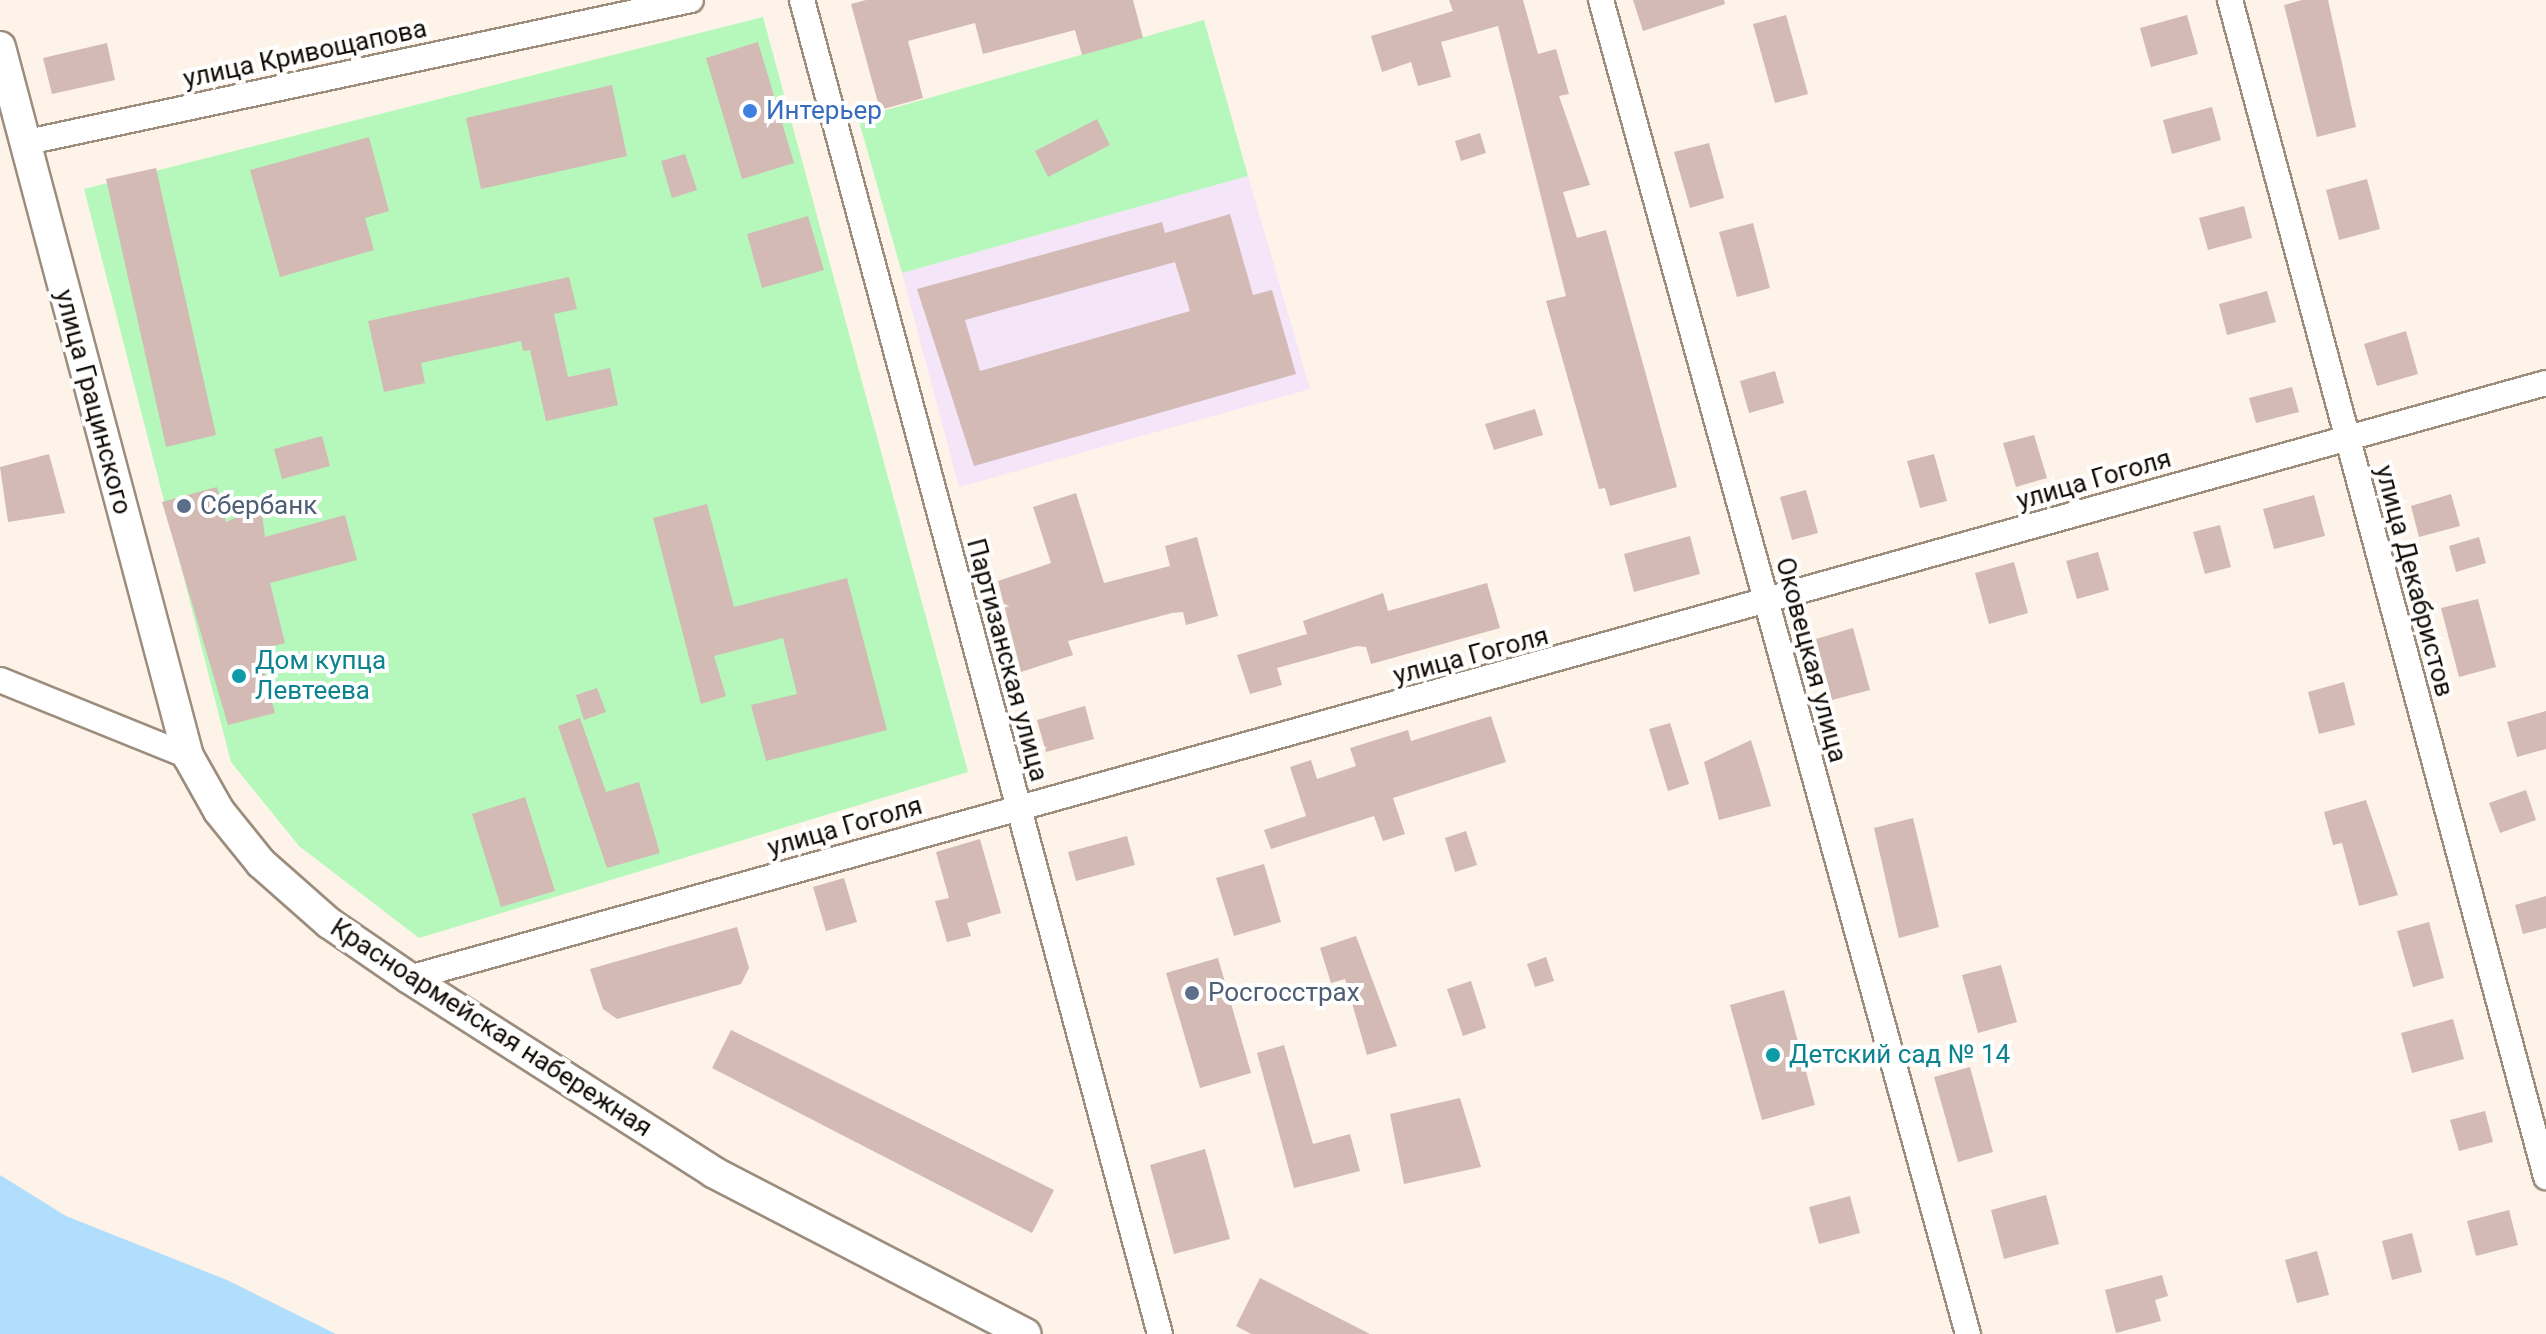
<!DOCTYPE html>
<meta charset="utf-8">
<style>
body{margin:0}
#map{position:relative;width:2546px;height:1334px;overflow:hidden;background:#fdf3e8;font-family:Roboto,sans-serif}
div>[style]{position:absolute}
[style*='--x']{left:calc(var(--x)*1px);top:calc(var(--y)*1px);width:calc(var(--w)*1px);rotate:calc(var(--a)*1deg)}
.industrial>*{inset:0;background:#f4e5f8}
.green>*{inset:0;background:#b6f8bb}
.water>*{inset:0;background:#b2defe}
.building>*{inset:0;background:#d3bab5}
.roads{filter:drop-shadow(2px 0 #9c8d7d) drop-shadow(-2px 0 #9c8d7d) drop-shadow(0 2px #9c8d7d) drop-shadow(0 -2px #9c8d7d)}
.minor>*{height:24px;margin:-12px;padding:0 12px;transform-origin:12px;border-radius:12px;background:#fff}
.tertiary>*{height:30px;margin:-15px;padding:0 15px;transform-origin:15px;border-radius:15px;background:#fff}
.dots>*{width:22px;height:22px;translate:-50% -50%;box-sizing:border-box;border:4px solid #fff;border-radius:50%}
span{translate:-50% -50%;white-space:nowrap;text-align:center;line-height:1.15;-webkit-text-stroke:8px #fff;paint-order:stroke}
.street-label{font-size:26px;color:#120d07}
.shop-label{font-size:26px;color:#366cbe}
.left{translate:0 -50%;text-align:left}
.service-label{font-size:26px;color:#4e5e75}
.culture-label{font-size:26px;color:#0d838f}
</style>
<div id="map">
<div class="industrial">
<div style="clip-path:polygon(1248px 176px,1310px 389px,959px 487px,902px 273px)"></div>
</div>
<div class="green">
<div style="clip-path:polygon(763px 17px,968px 772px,419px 938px,299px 846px,231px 762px,84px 189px)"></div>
<div style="clip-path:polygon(1204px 20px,1248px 176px,902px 273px,858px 118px)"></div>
</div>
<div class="water">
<div style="clip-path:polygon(0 1175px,66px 1216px,227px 1280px,336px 1334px,0 1334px)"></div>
</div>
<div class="building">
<div style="clip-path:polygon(866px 0,1133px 0,1143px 38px,1082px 55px,1075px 30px,983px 54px,975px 23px,908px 41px,923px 98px,880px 110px,851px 4px)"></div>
<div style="clip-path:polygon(1449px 0,1523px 0,1538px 54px,1556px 49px,1569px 94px,1559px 96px,1590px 185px,1563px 192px,1577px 238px,1606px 230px,1677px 487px,1610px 506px,1605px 488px,1599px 489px,1546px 301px,1566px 296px,1498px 26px,1441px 42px,1451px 77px,1418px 86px,1411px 62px,1382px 72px,1371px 36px,1453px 11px)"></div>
<div style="clip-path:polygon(1633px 0,1724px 0,1725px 4px,1643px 31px)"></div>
<div style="clip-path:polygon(2302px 0,2328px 0,2356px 127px,2317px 137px,2284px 5px)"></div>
<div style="clip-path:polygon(1786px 15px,1808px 94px,1775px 103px,1753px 24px)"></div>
<div style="clip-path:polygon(2187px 15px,2198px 54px,2151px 67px,2140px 28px)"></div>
<div style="clip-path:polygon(758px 42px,794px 163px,742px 179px,706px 58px)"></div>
<div style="clip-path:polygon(107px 43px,115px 80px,52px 94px,43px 58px)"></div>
<div style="clip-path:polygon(612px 85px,627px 156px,481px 189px,466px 118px)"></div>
<div style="clip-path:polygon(2212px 107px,2221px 140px,2172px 154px,2163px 120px)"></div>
<div style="clip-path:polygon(1097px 119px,1110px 145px,1048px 177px,1035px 151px)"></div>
<div style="clip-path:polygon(1480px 133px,1486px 153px,1461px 161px,1455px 141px)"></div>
<div style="clip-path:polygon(369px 137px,389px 211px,365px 218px,374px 250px,280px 277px,250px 170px)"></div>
<div style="clip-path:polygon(1709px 143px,1724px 198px,1690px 208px,1674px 152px)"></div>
<div style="clip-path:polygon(685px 154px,697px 190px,672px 198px,661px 161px)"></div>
<div style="clip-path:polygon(156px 168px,216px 435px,166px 447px,106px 179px)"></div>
<div style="clip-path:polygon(2367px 179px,2380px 229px,2339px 240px,2326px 190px)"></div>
<div style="clip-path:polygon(2244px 206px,2252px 238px,2208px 250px,2199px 218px)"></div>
<div style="clip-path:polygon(evenodd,1230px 214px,1253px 295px,1272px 290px,1296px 374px,974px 466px,917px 289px,1162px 222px,1165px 233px,1230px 214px,1175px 262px,1190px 311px,980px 371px,965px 320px,1175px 262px)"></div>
<div style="clip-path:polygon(808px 216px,824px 270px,762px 288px,747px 234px)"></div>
<div style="clip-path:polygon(1753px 223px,1770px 288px,1737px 297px,1719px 232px)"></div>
<div style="clip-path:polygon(569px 277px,577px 309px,554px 314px,568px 377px,610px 368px,618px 405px,546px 421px,530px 350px,523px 351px,521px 341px,421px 363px,425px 383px,384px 392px,368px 321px)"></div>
<div style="clip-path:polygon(2267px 291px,2276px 322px,2227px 335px,2219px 304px)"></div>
<div style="clip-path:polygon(2406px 331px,2418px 374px,2377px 386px,2364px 344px)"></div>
<div style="clip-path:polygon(1775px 371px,1784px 403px,1749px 413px,1740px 381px)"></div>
<div style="clip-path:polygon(2292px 387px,2299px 412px,2256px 423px,2249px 398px)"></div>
<div style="clip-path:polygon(1535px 409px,1543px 435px,1494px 450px,1485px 424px)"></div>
<div style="clip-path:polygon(2034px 435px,2047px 478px,2016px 487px,2003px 443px)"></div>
<div style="clip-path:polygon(322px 436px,330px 466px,282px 479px,274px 449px)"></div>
<div style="clip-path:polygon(49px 454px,65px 513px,8px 522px,0 467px)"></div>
<div style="clip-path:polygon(1934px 454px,1947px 501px,1920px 508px,1907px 461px)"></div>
<div style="clip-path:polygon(217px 487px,226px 522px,261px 506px,265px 537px,345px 515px,357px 560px,270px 583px,285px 643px,258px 650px,275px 713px,228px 725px,162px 502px)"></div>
<div style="clip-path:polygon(1806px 490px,1818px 533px,1792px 540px,1780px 497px)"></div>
<div style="clip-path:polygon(1076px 493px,1104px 583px,1170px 566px,1165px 546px,1197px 537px,1218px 616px,1186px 625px,1183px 612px,1172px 613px,1068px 641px,1073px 655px,1021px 672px,998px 581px,1051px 563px,1033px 507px)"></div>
<div style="clip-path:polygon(2451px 494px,2460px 526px,2419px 537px,2411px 506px)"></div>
<div style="clip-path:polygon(2314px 495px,2325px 536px,2274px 549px,2263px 509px)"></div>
<div style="clip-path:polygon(707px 504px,734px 607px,847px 578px,887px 730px,766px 761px,751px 705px,797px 694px,783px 638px,714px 656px,726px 696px,701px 704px,653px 518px)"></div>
<div style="clip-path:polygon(2220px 525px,2231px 567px,2205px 574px,2193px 532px)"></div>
<div style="clip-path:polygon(1690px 536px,1700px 574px,1634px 592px,1624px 554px)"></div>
<div style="clip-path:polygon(2479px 537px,2486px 563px,2456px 572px,2449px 546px)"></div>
<div style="clip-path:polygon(2098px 552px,2109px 590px,2077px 599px,2066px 561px)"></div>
<div style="clip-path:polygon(2014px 562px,2028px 613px,1989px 624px,1975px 573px)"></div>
<div style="clip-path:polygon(1487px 583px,1500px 628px,1371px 664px,1366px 647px,1357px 646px,1277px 668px,1282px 685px,1250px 694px,1237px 655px,1307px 634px,1303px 621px,1383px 593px,1388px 611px)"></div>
<div style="clip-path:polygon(2478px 599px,2496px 667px,2459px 677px,2441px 608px)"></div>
<div style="clip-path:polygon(1853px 628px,1870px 690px,1832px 700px,1816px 639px)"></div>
<div style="clip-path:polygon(2344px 682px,2355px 725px,2319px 734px,2308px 692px)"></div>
<div style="clip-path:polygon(597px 688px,606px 712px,584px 720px,576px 695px)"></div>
<div style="clip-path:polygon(1085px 706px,1094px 739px,1046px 752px,1037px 720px)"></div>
<div style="clip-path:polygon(2546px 711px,2546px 749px,2517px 757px,2507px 722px)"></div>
<div style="clip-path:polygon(1491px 716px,1506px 762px,1393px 798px,1405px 834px,1383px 841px,1374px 816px,1271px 849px,1264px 830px,1306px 816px,1290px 767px,1311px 760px,1317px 779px,1356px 766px,1350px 748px,1408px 730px,1411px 741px)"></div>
<div style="clip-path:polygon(580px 718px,606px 792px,639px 782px,660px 853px,607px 868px,558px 726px)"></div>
<div style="clip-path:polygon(1670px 723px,1689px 784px,1668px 791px,1649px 729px)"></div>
<div style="clip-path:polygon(1751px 740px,1771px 806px,1719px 820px,1704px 762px)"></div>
<div style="clip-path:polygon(2526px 790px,2536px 820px,2500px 833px,2489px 803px)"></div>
<div style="clip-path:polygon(525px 797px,555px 891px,501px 907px,472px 814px)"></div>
<div style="clip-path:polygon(2366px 800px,2398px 895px,2359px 906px,2342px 843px,2333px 845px,2324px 812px)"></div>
<div style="clip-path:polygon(1913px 818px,1939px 927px,1899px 938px,1874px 828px)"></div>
<div style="clip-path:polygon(1466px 831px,1477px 865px,1455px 872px,1445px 838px)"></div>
<div style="clip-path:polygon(1127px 836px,1135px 865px,1076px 881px,1068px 852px)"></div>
<div style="clip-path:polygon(980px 839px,1001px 913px,967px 923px,971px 936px,947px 942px,935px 901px,949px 898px,936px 852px)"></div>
<div style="clip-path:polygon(1264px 864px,1281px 922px,1234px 936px,1216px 878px)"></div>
<div style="clip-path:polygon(844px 878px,857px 922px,826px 931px,813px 887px)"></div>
<div style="clip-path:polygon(2546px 896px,2546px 928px,2523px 934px,2515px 905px)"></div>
<div style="clip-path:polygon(2429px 922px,2444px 978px,2413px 987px,2397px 931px)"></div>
<div style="clip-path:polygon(737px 927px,749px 968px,741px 984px,617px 1019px,603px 1009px,590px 969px)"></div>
<div style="clip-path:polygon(1356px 936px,1397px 1046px,1367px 1055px,1345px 979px,1331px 983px,1320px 948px)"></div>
<div style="clip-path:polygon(1546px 957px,1554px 981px,1535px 987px,1527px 964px)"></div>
<div style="clip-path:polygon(1218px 958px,1251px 1073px,1200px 1088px,1166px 973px)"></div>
<div style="clip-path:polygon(2001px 965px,2017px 1022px,1978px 1033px,1962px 975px)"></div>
<div style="clip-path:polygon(1471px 981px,1486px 1028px,1463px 1036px,1447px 989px)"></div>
<div style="clip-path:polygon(1784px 990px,1815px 1105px,1762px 1120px,1730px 1005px)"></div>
<div style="clip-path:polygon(2453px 1019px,2464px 1059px,2412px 1073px,2401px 1033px)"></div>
<div style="clip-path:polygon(731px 1030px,1054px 1190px,1032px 1233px,712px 1068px)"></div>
<div style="clip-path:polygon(1284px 1045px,1313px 1144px,1350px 1134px,1360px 1171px,1294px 1188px,1257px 1053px)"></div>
<div style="clip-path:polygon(1970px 1067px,1993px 1152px,1958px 1162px,1934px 1077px)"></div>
<div style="clip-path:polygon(1460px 1098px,1481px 1167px,1404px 1184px,1390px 1114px)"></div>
<div style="clip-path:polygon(2485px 1111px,2493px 1142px,2459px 1151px,2450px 1120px)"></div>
<div style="clip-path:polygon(1205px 1149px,1230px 1239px,1174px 1254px,1150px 1165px)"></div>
<div style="clip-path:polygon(2046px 1195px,2059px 1244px,2004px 1259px,1991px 1210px)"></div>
<div style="clip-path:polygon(1850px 1196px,1860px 1233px,1819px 1244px,1809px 1207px)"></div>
<div style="clip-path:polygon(2509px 1210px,2518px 1245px,2476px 1256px,2467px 1221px)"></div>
<div style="clip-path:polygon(2412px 1233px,2422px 1272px,2392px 1280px,2382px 1241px)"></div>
<div style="clip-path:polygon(2317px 1251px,2329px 1295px,2297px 1303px,2285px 1260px)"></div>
<div style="clip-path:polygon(2162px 1275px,2168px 1296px,2155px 1300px,2161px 1321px,2116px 1333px,2105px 1290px)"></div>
<div style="clip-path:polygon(1260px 1278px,1370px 1334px,1251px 1334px,1236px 1326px)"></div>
</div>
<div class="roads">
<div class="minor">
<div style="--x:802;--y:0;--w:1381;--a:74.98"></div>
<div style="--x:1601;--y:0;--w:1384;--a:74.62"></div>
<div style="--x:2230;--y:0;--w:1219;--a:74.97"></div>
<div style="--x:23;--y:143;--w:683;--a:-12.08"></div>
<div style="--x:0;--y:680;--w:203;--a:22"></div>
<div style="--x:409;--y:978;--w:2218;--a:-15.56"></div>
</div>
<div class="tertiary">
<div style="--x:0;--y:47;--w:734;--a:75.15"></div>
<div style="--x:188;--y:756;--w:63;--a:60.6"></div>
<div style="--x:219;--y:811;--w:67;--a:51.1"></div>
<div style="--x:261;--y:863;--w:91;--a:41.4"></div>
<div style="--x:329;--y:923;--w:97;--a:34.5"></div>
<div style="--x:409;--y:978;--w:361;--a:32.5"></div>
<div style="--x:713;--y:1172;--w:352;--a:27.4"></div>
</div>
</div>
<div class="dots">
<div style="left:750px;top:111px;background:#3f7fe0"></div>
<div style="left:184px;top:506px;background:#5c6f8a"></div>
<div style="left:239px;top:676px;background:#0f9aa8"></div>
<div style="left:1192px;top:993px;background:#5c6f8a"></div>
<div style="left:1773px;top:1055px;background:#0f9aa8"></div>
</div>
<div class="street-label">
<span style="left:305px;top:54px;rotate:-12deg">улица Кривощапова</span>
<span style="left:93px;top:402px;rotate:75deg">улица Грацинского</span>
<span style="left:2094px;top:480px;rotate:-16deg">улица Гоголя</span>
<span style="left:2414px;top:581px;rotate:75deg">улица Декабристов</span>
<span style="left:1471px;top:656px;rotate:-15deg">улица Гоголя</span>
<span style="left:1007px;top:660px;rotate:75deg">Партизанская улица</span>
<span style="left:1811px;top:660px;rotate:75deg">Оковецкая улица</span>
<span style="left:845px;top:827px;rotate:-16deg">улица Гоголя</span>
<span style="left:491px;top:1028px;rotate:33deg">Красноармейская набережная</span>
</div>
<div class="shop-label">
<span class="left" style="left:766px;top:111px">Интерьер</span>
</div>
<div class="service-label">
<span class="left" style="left:200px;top:506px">Сбербанк</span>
<span class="left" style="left:1208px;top:993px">Росгосстрах</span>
</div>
<div class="culture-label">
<span class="left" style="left:255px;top:676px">Дом купца<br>Левтеева</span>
<span class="left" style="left:1789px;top:1055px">Детский сад № 14</span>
</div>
</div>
